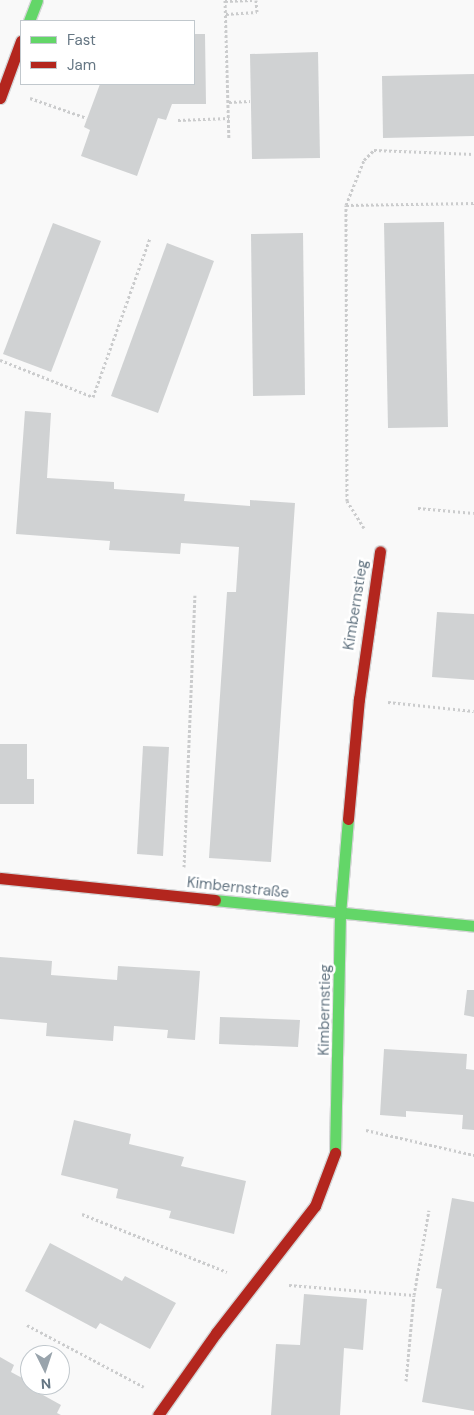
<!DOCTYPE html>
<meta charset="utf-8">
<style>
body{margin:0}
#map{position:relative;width:474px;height:1415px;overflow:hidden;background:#f9f9f9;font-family:"DM Sans",sans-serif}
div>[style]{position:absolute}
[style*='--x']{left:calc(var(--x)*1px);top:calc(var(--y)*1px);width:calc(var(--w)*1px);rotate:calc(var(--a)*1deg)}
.building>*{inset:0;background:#d0d2d3}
.path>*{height:3px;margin-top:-1.5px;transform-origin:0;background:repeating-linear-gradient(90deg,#cbcccd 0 2.5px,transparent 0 5px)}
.roads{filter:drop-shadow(1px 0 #d5d6d7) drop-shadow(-1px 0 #d5d6d7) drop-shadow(0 1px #d5d6d7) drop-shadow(0 -1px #d5d6d7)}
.fast>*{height:11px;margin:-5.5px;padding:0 5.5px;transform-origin:5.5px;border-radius:5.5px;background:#63d668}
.jam>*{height:11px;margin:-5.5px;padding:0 5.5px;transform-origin:5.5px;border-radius:5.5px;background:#b3261e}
span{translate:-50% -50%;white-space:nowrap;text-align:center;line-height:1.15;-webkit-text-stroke:5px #fff;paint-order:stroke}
.street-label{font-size:15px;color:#657683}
.legend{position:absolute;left:20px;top:20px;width:175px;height:65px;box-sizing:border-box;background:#fff;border:1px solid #c1c8cd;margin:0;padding:6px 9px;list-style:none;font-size:15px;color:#657683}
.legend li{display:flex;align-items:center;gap:10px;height:25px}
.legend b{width:25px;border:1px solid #c1c8cd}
.north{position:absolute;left:20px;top:1345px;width:50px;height:50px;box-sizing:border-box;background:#fff;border:1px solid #c1c8cd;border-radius:50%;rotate:176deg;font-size:14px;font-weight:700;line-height:20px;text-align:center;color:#657683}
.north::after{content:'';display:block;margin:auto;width:18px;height:22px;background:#99a4ac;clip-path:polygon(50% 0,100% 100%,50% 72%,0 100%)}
</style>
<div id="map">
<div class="building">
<div style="clip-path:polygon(194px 34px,205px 34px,206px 104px,172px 104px,166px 120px,158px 118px,137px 176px,81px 156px,90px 130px,84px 127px,100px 84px,194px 84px)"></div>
<div style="clip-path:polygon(318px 52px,320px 158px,252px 159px,250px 54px)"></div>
<div style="clip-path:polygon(474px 74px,474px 136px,383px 138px,382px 76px)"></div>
<div style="clip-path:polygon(444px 222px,448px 427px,388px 428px,384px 223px)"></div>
<div style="clip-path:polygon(53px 223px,101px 241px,51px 372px,3px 354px)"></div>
<div style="clip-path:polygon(303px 233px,305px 395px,253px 396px,251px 234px)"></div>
<div style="clip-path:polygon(167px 243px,214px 261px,158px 413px,111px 396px)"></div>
<div style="clip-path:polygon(25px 411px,51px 413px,47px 478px,114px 482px,114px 489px,185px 494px,184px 501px,250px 506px,250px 500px,295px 503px,271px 862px,209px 858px,227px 592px,236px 592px,239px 547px,181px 543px,180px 554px,109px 550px,110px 541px,16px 534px)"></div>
<div style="clip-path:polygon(437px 612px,474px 614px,474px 680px,432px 677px)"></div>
<div style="clip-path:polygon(0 744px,27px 744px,27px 779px,34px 779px,34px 804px,0 804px)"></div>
<div style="clip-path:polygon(143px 746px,169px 747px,163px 856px,137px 854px)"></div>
<div style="clip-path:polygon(0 957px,52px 961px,51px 975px,117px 980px,118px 966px,200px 971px,195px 1040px,167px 1038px,168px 1030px,114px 1026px,113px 1041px,46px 1036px,47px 1023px,0 1019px)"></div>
<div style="clip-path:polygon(467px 990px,474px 990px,474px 1017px,464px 1015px)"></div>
<div style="clip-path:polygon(220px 1017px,300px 1020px,298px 1047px,219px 1044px)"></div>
<div style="clip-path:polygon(384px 1049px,467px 1054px,466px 1069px,474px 1070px,474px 1130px,462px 1129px,463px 1115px,406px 1111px,406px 1117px,380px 1115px)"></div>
<div style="clip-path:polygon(74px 1120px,131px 1134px,129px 1144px,184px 1157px,181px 1166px,246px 1181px,234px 1234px,169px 1218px,171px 1211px,116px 1198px,118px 1189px,61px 1175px)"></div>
<div style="clip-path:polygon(452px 1198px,474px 1202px,474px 1411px,422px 1402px,442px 1289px,436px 1288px)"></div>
<div style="clip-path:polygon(50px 1243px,122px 1281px,125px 1276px,176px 1303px,150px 1349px,100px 1323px,96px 1329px,25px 1291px)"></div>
<div style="clip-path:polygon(304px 1294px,367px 1299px,363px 1350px,344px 1348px,340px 1415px,271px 1415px,276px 1344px,300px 1345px)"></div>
<div style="clip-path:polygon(0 1357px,14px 1365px,11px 1372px,37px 1386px,34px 1390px,61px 1405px,57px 1413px,61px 1415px,0 1415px)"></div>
</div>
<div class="path">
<div style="--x:225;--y:0;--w:139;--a:88.4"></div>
<div style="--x:225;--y:1;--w:27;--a:-2"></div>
<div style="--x:226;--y:14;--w:31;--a:-4"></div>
<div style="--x:257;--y:12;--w:12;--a:-95"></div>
<div style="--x:30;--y:98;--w:60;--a:19.3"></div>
<div style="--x:229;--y:102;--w:21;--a:-3"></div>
<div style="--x:178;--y:120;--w:51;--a:-2.2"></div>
<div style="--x:346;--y:205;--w:48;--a:-68.2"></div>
<div style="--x:364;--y:160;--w:14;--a:-45"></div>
<div style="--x:374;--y:150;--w:100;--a:2.3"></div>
<div style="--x:0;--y:360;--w:100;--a:21.7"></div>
<div style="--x:93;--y:397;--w:169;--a:-70.3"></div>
<div style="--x:418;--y:508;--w:56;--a:5.1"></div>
<div style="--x:364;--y:528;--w:32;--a:-122"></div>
<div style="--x:347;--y:501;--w:296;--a:-90.2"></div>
<div style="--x:346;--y:205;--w:128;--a:-0.9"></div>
<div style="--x:388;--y:702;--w:86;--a:6"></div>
<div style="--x:184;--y:867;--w:272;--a:-87.7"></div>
<div style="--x:366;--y:1130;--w:111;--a:13"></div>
<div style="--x:82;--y:1214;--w:156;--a:21.8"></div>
<div style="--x:289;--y:1285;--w:125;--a:4.6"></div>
<div style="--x:414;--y:1295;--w:86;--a:-80"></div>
<div style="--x:27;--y:1325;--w:132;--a:27.9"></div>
<div style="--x:406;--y:1381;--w:86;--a:-84.7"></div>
</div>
<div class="roads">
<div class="fast">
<div style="--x:29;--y:21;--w:22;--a:-69"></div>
<div style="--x:215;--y:900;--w:260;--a:5.7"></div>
<div style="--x:335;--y:1153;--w:239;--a:-88.8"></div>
<div style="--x:340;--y:914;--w:95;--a:-85.2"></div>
</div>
<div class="jam">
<div style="--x:0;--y:98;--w:61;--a:-69.8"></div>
<div style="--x:348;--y:819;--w:121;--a:-84.8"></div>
<div style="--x:359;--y:699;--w:149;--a:-81.9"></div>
<div style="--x:0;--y:878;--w:216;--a:5.8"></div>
<div style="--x:158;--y:1415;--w:100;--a:-54.7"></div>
<div style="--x:216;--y:1333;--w:161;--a:-52.1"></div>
<div style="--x:315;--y:1206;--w:57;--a:-69.3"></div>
</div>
</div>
<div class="street-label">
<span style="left:356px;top:605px;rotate:-81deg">Kimbernstieg</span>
<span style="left:238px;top:888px;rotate:6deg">Kimbernstraße</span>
<span style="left:325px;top:1010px;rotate:-89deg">Kimbernstieg</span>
</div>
<ul class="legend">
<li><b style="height:6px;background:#63d668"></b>Fast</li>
<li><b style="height:6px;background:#b3261e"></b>Jam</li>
</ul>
<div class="north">N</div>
</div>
